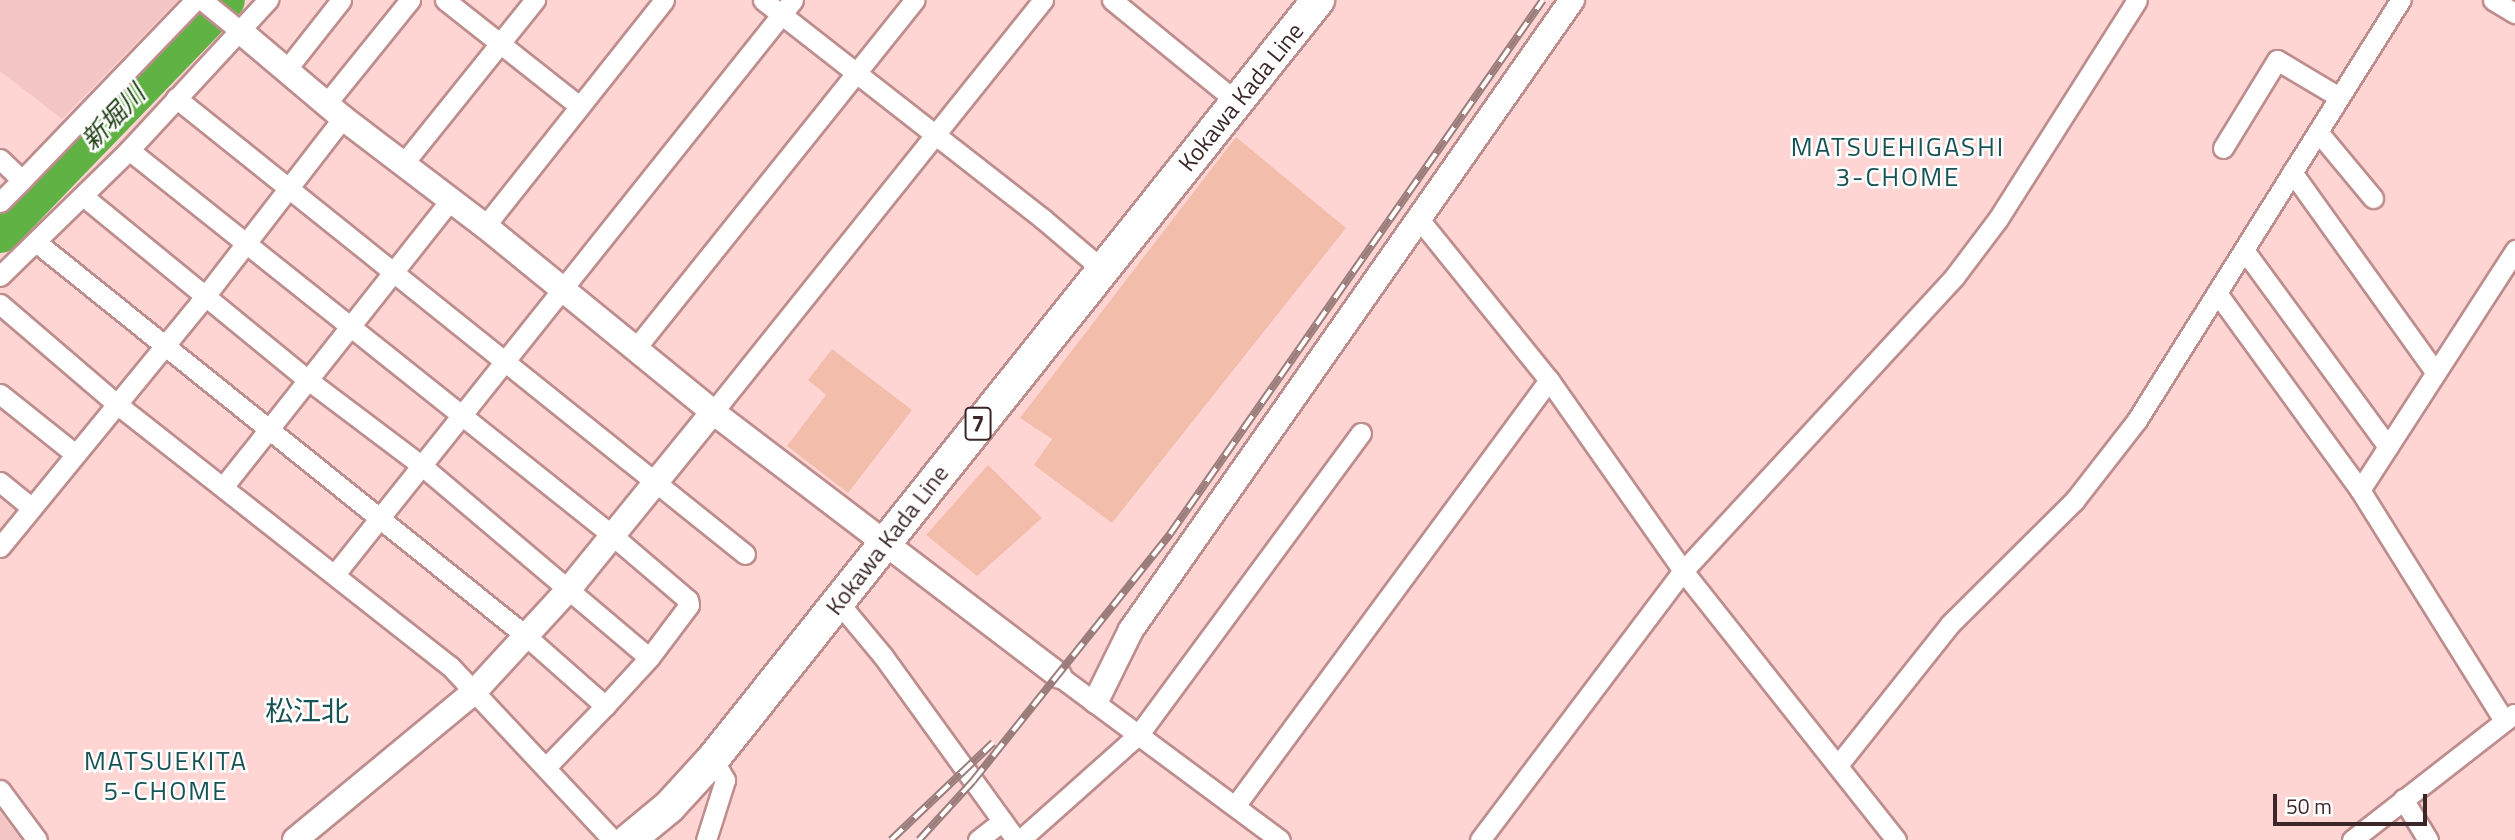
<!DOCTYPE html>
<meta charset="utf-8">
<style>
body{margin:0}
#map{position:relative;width:2515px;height:840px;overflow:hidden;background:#ffd5d4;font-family:"Titillium Web","Noto Sans JP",sans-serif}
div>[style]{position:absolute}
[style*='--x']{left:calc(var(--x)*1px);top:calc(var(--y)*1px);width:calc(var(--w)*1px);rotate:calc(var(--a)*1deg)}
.built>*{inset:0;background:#f4c5c5}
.river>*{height:37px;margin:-18.5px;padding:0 18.5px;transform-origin:18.5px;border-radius:18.5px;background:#60b244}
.building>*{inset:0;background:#f3bdab}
.roads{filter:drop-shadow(2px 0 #be8d8d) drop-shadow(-2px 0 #be8d8d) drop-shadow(0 2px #be8d8d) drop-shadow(0 -2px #be8d8d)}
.minor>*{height:19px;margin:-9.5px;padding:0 9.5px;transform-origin:9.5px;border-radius:9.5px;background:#fff}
.tertiary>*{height:24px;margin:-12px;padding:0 12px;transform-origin:12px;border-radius:12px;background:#fff}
.primary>*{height:32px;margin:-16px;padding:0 16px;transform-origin:16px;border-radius:16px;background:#fff}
.rail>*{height:8px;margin-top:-4px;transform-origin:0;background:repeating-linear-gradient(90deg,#fff 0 16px,#9b7d7c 0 32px);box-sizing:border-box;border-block:2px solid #9b7d7c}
span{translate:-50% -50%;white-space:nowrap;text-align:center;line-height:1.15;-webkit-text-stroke:5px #fff;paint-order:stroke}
.shield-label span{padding:2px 5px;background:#fff;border:2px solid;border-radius:5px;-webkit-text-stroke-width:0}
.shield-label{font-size:23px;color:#3b2727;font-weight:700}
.street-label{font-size:24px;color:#3b2727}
.water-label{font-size:26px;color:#1f3f14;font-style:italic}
.neighbourhood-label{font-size:26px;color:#175355;letter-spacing:2px}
.quarter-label{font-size:28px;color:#175355}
.scale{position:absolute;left:2273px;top:794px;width:154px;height:32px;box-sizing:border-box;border:4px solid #3b2727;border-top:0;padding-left:9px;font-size:21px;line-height:24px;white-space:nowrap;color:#3b2727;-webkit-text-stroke:5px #fff;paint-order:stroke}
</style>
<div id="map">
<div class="built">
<div style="clip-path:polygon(0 0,178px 0,62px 119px,0 71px)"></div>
<div style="clip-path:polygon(0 812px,21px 840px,0 840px)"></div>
</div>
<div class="river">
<div style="--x:0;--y:234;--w:325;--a:-46"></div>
</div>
<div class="building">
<div style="clip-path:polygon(1236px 137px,1346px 228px,1112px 523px,1034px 465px,1052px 439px,1020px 418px)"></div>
<div style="clip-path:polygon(832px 349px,912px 410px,848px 493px,787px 446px,826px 395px,808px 380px)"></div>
<div style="clip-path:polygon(988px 465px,1042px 518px,977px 576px,926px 535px)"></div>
</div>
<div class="roads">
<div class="minor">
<div style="--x:202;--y:0;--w:49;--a:39.2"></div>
<div style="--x:445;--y:0;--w:171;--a:38.3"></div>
<div style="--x:763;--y:0;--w:355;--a:38"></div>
<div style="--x:1043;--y:219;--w:79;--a:40.4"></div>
<div style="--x:1112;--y:0;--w:161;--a:39.2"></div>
<div style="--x:2493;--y:0;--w:26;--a:31"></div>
<div style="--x:286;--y:70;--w:89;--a:-51.8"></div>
<div style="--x:176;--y:98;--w:729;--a:38.71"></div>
<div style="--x:326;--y:104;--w:134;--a:-51.1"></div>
<div style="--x:2318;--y:132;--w:86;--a:50.2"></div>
<div style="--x:2223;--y:148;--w:103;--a:-58.5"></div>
<div style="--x:2277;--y:60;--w:72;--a:30.8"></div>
<div style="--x:129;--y:150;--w:619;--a:38.57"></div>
<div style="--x:613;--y:536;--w:99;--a:40.5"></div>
<div style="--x:688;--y:600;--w:5;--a:79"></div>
<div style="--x:689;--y:605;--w:66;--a:127"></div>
<div style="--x:649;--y:658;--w:65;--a:132.5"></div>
<div style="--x:0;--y:159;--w:30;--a:44"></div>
<div style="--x:22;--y:180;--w:31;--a:135"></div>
<div style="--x:403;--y:164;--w:211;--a:-51.2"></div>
<div style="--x:2292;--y:172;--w:247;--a:54.4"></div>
<div style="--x:22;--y:180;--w:250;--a:-46.1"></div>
<div style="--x:83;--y:196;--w:291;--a:39.3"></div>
<div style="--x:308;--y:380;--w:143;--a:37"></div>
<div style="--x:422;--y:466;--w:297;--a:40.2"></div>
<div style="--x:1419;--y:219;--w:207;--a:51.1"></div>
<div style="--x:1549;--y:380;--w:233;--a:54.9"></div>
<div style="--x:1683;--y:571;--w:343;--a:51.6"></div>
<div style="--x:485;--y:226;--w:288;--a:-51.6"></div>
<div style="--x:36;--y:242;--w:629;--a:38.8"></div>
<div style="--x:526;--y:636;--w:106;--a:41.5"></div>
<div style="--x:605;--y:706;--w:85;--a:134"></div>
<div style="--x:2244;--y:250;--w:244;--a:53.8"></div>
<div style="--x:0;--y:276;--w:180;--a:-44.3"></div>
<div style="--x:129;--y:150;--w:205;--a:-47.2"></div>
<div style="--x:2217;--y:293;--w:243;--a:54"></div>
<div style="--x:2360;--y:490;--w:270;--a:58"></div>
<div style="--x:0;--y:304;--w:155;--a:40.6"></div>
<div style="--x:118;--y:405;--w:422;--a:38.2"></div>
<div style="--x:450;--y:666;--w:238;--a:46.9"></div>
<div style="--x:635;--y:349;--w:447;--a:-51.3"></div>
<div style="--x:0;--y:394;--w:95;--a:38.6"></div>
<div style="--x:713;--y:412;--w:528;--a:-51.31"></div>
<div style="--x:0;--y:482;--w:41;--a:39.1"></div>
<div style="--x:223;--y:487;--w:365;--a:-51.6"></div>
<div style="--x:2360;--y:490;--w:286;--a:-57.1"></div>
<div style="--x:0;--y:547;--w:325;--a:-50.7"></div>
<div style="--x:206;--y:295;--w:224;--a:-52.3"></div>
<div style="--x:335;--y:574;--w:734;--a:-51.41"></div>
<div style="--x:838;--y:602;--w:70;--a:50.2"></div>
<div style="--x:883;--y:656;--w:227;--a:54.1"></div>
<div style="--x:1059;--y:676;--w:275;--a:36.6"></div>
<div style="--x:1838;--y:765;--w:180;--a:-51.5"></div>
<div style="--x:1950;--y:624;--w:175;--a:-44.8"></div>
<div style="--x:2074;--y:501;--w:103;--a:-52.1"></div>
<div style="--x:2137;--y:420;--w:496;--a:-57.9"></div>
<div style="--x:0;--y:790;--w:62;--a:53.5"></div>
<div style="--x:2403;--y:799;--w:48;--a:58.6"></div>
<div style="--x:1235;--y:806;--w:529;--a:-53.61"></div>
<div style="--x:706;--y:840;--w:63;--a:-72.4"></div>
<div style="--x:725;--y:780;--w:24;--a:-120"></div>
<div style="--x:978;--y:840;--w:31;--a:-38"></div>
<div style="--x:1020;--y:840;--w:159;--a:-41.7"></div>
<div style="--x:1139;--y:734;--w:374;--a:-53.6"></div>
<div style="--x:1480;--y:840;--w:337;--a:-53"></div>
<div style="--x:1683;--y:571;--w:401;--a:-47.3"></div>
<div style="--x:1955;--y:276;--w:71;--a:-53"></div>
<div style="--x:1998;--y:219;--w:259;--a:-57.6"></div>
<div style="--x:2352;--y:840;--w:205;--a:-37.9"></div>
</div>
<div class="tertiary">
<div style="--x:240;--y:31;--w:135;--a:40.2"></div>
<div style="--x:343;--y:118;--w:178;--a:37.3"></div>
<div style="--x:485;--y:226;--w:294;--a:39.2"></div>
<div style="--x:713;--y:412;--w:435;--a:37.3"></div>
<div style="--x:1096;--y:701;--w:79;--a:-63.8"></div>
<div style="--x:1131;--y:630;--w:769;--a:-55.01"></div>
<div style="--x:295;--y:840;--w:235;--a:-39.6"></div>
<div style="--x:476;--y:690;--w:137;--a:-47.4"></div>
<div style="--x:569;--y:589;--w:228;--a:-50.9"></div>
</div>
<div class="primary">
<div style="--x:629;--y:840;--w:52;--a:-39.5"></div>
<div style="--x:669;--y:807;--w:65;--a:-47.5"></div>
<div style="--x:713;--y:759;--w:971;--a:-51.44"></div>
</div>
</div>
<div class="rail">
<div style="--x:891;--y:840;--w:141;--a:-43.6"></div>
<div style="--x:919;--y:840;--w:80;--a:-47.5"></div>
<div style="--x:973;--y:781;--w:316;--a:-51.4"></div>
<div style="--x:1170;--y:534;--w:651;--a:-55.07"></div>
</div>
<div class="shield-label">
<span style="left:978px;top:424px">7</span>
</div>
<div class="street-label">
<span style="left:1241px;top:97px;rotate:-51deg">Kokawa Kada Line</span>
<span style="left:887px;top:540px;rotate:-52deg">Kokawa Kada Line</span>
</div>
<div class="water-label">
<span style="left:113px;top:117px;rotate:-46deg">新堀川</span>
</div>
<div class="neighbourhood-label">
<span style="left:1898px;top:162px">MATSUEHIGASHI<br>3-CHOME</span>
<span style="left:166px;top:776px">MATSUEKITA<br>5-CHOME</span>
</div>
<div class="quarter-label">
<span style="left:307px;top:711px">松江北</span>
</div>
<div class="scale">50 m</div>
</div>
